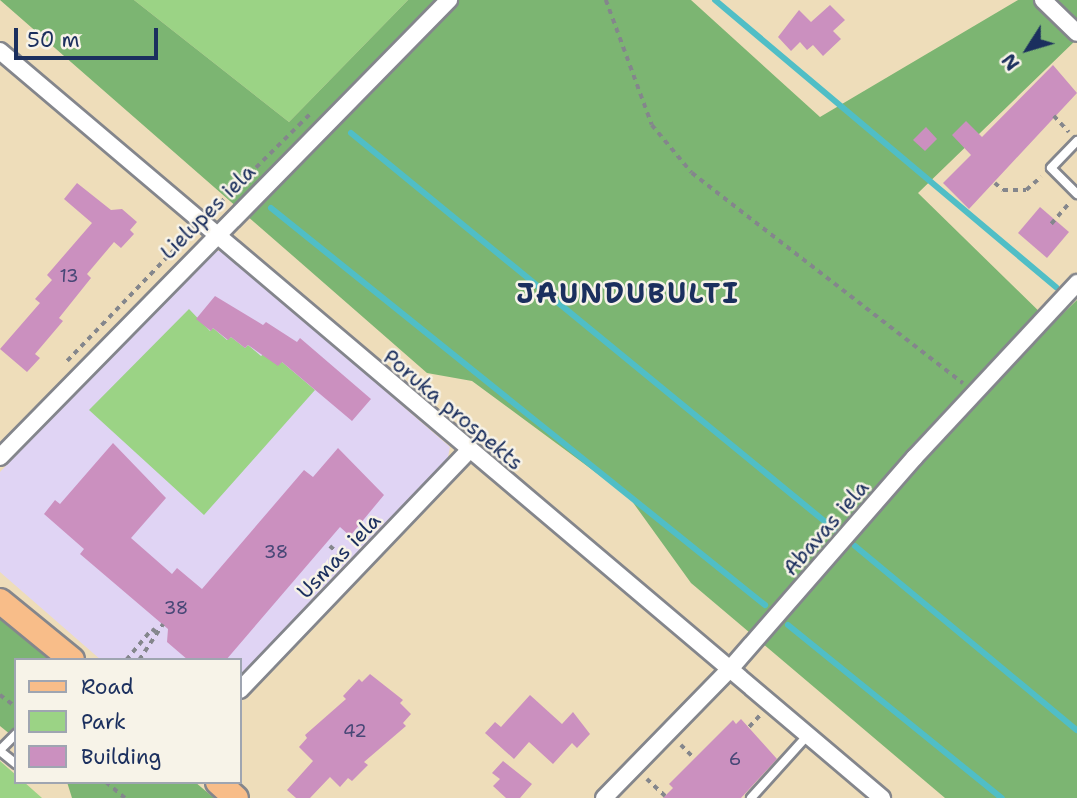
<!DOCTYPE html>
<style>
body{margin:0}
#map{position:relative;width:1077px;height:798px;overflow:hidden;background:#eeddba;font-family:"Shantell Sans",sans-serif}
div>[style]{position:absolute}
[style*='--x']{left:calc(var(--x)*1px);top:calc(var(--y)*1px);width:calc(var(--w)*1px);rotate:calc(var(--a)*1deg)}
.built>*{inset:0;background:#e0d4f4}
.green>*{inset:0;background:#9bd385}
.forest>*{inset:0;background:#7cb572}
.stream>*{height:6px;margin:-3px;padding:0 3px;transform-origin:3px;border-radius:3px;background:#50bec6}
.building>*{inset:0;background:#cb90bf}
.path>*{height:3.5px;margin-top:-1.75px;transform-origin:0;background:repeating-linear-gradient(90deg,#84868c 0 5px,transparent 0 10px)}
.roads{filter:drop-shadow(2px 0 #84868c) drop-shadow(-2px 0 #84868c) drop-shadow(0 2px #84868c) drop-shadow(0 -2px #84868c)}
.service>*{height:8px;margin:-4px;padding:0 4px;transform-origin:4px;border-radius:4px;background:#fff}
.minor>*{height:16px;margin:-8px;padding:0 8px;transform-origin:8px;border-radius:8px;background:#fff}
.primary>*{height:24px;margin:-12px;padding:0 12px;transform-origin:12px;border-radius:12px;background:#f8bd89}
span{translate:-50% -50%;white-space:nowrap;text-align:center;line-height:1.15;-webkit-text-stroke:5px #f7f3e8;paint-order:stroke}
.number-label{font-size:18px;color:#474776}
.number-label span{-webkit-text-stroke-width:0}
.street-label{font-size:21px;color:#1b2f5e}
.district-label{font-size:28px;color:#1b2f5e;font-weight:700;letter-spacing:2px}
.legend{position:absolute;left:14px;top:658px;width:228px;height:126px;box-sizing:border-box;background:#f7f3e8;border:2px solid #9fa5b1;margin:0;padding:9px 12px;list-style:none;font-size:21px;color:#1b2f5e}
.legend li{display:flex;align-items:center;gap:14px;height:35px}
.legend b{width:35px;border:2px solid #9fa5b1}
.north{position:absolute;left:993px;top:14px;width:70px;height:70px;-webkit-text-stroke:5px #f7f3e8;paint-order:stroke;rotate:233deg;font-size:19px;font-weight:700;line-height:28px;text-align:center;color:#1b2f5e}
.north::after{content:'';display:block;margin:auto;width:24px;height:32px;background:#1b2f5e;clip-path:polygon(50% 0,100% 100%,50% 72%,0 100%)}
.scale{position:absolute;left:14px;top:28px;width:144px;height:32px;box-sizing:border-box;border:4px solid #1b2f5e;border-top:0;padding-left:9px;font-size:21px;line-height:24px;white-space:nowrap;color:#1b2f5e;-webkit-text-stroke:5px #f7f3e8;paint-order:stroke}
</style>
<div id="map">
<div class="built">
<div style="clip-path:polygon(211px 251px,223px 251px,450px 447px,446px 467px,240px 682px,240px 660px,101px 660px,0 572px,0 472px)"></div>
</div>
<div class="green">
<div style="clip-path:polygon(134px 0,408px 0,289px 122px)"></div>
<div style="clip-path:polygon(189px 309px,210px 331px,213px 328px,227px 340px,231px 337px,245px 348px,248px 345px,261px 356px,265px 353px,282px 362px,315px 390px,204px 515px,89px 410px)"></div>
<div style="clip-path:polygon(0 761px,16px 775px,16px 782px,24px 782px,42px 798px,0 798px)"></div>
</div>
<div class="forest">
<div style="clip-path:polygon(0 0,134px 0,289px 122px,408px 0,691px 0,820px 117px,1018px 0,1077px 0,1077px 39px,918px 193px,1052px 324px,1077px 300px,1077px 798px,945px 798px,691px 583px,629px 497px,472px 381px,427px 373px)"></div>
<div style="clip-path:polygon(0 618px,50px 660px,16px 660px,16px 739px,0 726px)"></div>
<div style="clip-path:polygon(67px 782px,195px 782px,214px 798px,72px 798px)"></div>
</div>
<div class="stream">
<div style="--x:715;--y:0;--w:446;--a:40.1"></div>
<div style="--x:351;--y:133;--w:625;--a:39.35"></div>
<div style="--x:271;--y:208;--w:634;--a:38.79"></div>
<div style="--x:855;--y:546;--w:288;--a:39.7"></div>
<div style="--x:788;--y:625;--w:275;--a:39"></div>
</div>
<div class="building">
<div style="clip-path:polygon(830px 5px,845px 20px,833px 31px,841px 39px,823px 56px,813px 45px,807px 50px,800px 42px,791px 51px,778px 37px,799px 10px,811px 22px)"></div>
<div style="clip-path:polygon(1053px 65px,1077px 93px,969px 209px,943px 183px,971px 155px,952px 135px,966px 121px,982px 137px)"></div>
<div style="clip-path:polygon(926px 127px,937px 139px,925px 151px,913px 140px)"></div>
<div style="clip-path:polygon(77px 183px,111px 210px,122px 209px,137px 222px,130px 230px,134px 234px,121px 248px,114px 242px,87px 274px,91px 278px,59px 318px,63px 321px,35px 354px,40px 358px,27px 372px,0 349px,40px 303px,35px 299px,52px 280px,47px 275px,92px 223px,64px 199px)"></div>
<div style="clip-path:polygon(1040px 207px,1069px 232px,1047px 258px,1018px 233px)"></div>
<div style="clip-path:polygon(215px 296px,263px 325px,266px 322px,297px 342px,300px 338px,371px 399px,352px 421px,282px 362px,278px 366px,248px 345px,245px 348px,231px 337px,228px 340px,213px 328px,211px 331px,196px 319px)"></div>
<div style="clip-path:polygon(113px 443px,166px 498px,131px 538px,172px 574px,177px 568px,202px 589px,304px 470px,313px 477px,338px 448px,384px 495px,350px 536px,340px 527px,226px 660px,188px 660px,167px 642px,168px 629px,80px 554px,84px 549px,44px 514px,55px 500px,60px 504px)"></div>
<div style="clip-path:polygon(370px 674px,403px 700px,400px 703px,411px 714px,403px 723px,406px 726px,364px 762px,368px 765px,352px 781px,348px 778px,340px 787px,330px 777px,310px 798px,296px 798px,287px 790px,313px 761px,299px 747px,307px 738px,305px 735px,346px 699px,343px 696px,359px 679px,362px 682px)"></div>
<div style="clip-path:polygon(530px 695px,562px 724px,573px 712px,590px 734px,577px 748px,572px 743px,553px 764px,529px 742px,514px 759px,485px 733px,495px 722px,501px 727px)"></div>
<div style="clip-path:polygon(741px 719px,777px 759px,741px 798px,663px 798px,673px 788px,669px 784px,733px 720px,736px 724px)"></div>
<div style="clip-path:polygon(503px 761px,532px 784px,520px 798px,506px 798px,493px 786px,500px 779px,492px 773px)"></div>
</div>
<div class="path">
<div style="--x:606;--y:0;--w:133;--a:69.8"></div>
<div style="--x:652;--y:125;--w:62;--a:50.2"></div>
<div style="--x:692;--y:173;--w:343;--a:37.8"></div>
<div style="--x:1054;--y:116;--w:22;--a:47"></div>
<div style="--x:995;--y:183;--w:11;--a:41"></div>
<div style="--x:1003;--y:190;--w:23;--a:0"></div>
<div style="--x:1026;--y:190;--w:20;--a:-41"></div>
<div style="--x:213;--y:210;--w:139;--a:-44.7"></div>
<div style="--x:1051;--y:224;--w:29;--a:-49"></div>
<div style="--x:67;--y:361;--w:178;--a:-46.1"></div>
<div style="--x:330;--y:546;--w:18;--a:41"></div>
<div style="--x:126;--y:660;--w:40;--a:-50"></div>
<div style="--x:152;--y:629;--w:5;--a:37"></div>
<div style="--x:139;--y:660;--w:43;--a:-56.3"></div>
<div style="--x:0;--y:695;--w:20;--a:37"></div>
<div style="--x:749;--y:727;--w:16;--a:-47"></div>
<div style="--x:681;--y:745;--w:18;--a:45"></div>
<div style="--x:647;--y:779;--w:25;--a:43"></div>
<div style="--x:106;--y:782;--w:25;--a:40"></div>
</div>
<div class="roads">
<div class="service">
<div style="--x:1077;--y:141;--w:37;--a:134"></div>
<div style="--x:1051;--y:168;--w:37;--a:45"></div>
<div style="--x:0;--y:750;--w:23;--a:-45"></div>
<div style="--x:0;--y:751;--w:21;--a:39"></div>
<div style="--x:751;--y:798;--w:85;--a:-47.9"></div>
</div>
<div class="minor">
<div style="--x:1043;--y:0;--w:47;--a:44.1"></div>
<div style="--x:0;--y:51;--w:1156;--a:40.26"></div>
<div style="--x:0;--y:457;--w:641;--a:-45.51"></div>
<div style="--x:240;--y:690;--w:330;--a:-46.3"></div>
<div style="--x:604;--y:798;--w:180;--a:-45.7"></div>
<div style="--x:730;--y:669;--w:281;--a:-48.9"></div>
<div style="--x:915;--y:457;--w:238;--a:-47"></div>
</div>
<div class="primary">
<div style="--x:0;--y:601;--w:93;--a:39.3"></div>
<div style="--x:218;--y:782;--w:24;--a:42"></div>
</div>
</div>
<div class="number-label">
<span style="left:69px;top:276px">13</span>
<span style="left:276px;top:552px">38</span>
<span style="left:176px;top:608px">38</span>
<span style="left:355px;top:731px">42</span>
<span style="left:735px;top:759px">6</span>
</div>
<div class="street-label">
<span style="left:208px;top:212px;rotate:-45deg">Lielupes iela</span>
<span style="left:453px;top:410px;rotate:40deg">Poruka prospekts</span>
<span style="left:826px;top:528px;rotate:-49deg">Abavas iela</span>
<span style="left:339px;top:556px;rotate:-46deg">Usmas iela</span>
</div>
<div class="district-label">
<span style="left:628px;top:293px">JAUNDUBULTI</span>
</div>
<ul class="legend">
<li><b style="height:9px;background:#f8bd89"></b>Road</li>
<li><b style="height:19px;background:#9bd385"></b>Park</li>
<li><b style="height:19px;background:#cb90bf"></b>Building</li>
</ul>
<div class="north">N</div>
<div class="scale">50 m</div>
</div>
